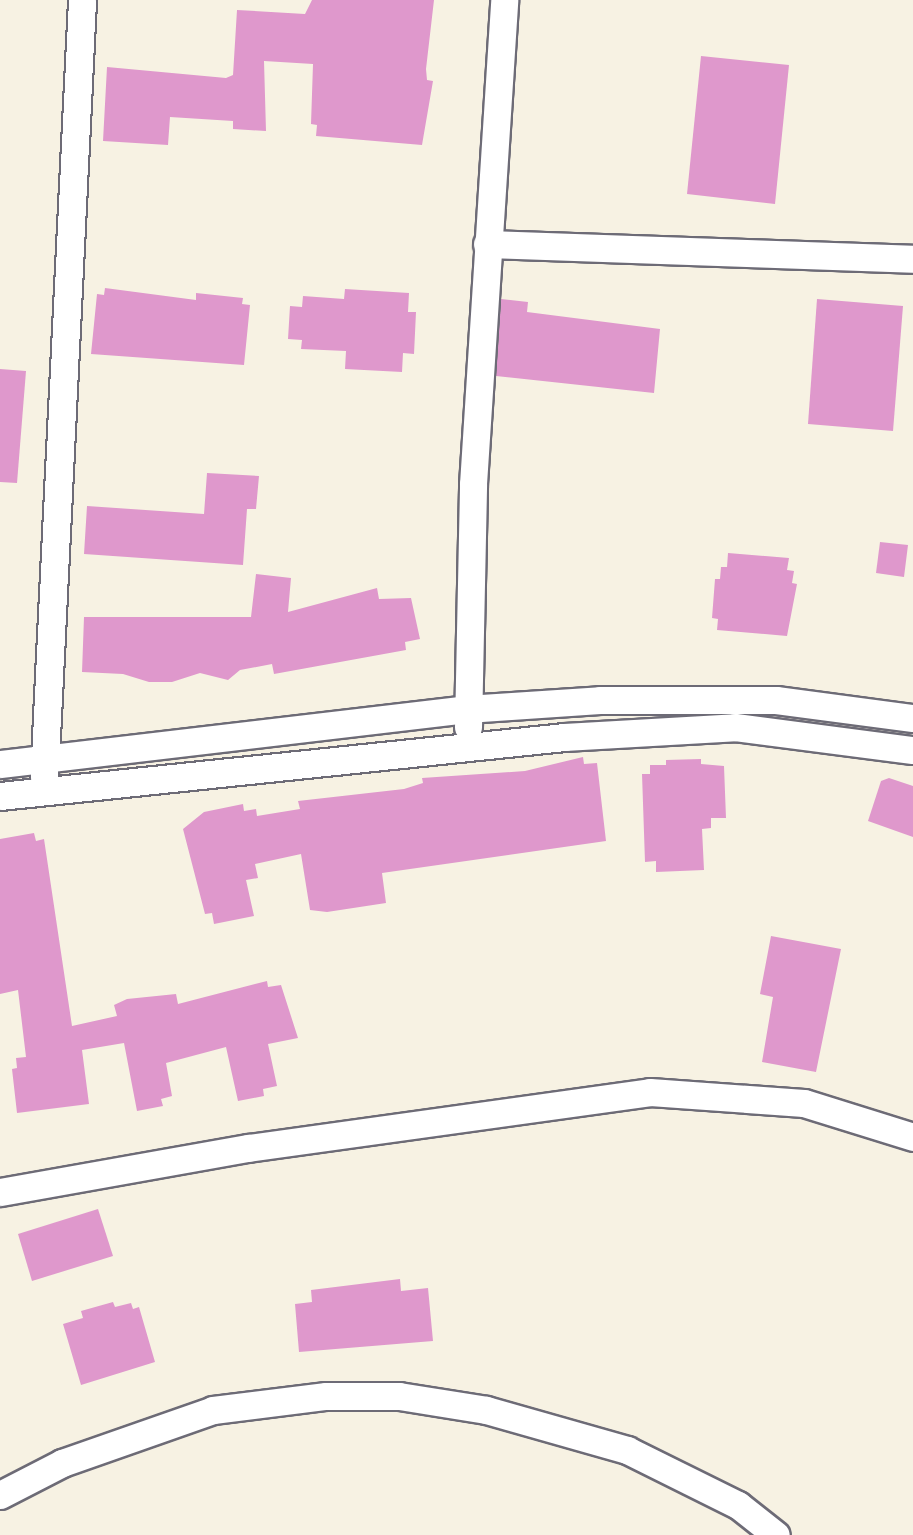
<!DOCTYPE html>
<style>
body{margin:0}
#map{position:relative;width:913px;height:1535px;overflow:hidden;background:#f7f2e3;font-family:"Sorts Mill Goudy",serif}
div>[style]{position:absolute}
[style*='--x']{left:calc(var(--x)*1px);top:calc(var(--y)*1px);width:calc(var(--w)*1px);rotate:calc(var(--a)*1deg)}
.building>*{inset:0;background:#df98cc}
.roads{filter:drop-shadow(2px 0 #6d6b76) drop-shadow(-2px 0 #6d6b76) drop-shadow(0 2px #6d6b76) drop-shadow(0 -2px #6d6b76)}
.minor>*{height:27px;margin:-13.5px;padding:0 13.5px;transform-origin:13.5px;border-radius:13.5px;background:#fff}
span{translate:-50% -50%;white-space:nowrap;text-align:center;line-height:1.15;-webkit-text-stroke:4.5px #fff;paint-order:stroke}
</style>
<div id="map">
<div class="building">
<div style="clip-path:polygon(312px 0,434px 0,426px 69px,427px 80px,433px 81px,422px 145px,316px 136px,317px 125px,311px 124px,313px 64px,264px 61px,266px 131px,233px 129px,233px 121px,170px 117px,168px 145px,103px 141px,107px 67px,226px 78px,233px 75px,237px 10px,305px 14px)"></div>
<div style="clip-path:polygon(701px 56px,789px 65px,775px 204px,687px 194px)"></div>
<div style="clip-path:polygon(105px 288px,196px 300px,196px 293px,243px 298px,242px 304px,250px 305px,244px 365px,91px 354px,97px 294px,104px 295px)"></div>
<div style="clip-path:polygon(345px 289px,409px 293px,408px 312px,416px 312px,414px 354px,403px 353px,402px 372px,345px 369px,346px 351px,301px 349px,302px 340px,288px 339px,290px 306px,302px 307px,303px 296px,344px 299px)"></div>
<div style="clip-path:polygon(501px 299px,528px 302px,527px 312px,660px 329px,654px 393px,496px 376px)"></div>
<div style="clip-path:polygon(817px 299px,903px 306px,893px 431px,808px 424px)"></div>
<div style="clip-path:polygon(0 369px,26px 371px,17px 483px,0 482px)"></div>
<div style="clip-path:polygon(207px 473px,259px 476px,256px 509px,247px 509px,243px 565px,84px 554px,87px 506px,204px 514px)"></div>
<div style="clip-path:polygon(880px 542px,908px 545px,904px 577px,876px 573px)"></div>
<div style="clip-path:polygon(728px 553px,789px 558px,787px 570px,794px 571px,792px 583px,797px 584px,787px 636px,717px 630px,718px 619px,712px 618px,715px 579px,720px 579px,721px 567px,727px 567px)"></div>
<div style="clip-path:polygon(256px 574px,291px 578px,288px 612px,377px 588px,379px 599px,411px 598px,420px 639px,405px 642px,406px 650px,274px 674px,272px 664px,240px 670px,228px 680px,200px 673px,172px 682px,149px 682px,123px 674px,82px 672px,84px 617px,251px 617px)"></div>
<div style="clip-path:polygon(583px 757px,584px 764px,597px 763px,606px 841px,382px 873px,386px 903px,327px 912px,310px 910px,301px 854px,255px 864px,258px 878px,246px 880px,254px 916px,214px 924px,212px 913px,205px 914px,183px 829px,204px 812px,243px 804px,244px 811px,256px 809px,257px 816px,300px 809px,298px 801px,404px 789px,423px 783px,422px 778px,525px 771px)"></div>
<div style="clip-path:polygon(701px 759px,701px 764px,724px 766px,726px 818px,711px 818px,711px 828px,702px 829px,704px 870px,656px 872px,656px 861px,645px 862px,642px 774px,650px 774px,650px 765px,666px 765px,666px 760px)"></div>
<div style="clip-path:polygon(889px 778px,913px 786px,913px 837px,868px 821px,881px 781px)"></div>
<div style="clip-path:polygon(34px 833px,36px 841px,44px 839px,72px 1026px,117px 1016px,114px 1005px,127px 999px,176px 994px,178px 1004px,267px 981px,268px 987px,281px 985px,298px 1038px,268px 1044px,277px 1086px,263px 1089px,264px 1096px,238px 1101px,226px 1047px,166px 1063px,172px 1096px,161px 1099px,163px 1106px,137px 1111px,124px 1043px,82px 1050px,89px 1104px,17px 1113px,12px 1069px,17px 1068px,16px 1058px,26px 1057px,18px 990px,0 994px,0 839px)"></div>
<div style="clip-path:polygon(771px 936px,841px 949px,816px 1072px,762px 1062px,773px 997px,760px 994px)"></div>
<div style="clip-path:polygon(98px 1209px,113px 1256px,32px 1281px,18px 1234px)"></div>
<div style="clip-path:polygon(400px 1279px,401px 1291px,428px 1288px,433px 1341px,299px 1352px,295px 1304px,312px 1302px,311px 1290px)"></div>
<div style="clip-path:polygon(113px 1302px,115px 1307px,131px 1303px,133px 1309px,139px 1307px,155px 1362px,81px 1385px,63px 1324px,83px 1318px,81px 1311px)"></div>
</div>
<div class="roads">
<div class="minor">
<div style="--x:487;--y:244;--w:426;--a:2"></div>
<div style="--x:468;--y:727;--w:243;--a:-88.8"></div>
<div style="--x:473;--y:484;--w:485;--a:-86.3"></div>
<div style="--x:0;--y:764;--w:469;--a:-6.7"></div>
<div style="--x:466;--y:709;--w:134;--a:-3.8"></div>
<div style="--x:600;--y:700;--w:176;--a:0"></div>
<div style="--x:776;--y:700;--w:138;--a:7.5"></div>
<div style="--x:44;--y:778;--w:779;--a:-87.2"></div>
<div style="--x:0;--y:796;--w:567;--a:-5.97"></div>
<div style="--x:564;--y:737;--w:171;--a:-3.3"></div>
<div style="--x:735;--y:727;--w:179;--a:7.4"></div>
<div style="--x:0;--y:1192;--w:252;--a:-10.1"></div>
<div style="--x:248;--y:1148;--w:406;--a:-7.9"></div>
<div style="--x:650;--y:1092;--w:154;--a:4.1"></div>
<div style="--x:804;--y:1103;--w:114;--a:17.3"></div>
<div style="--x:0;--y:1495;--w:70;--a:-27.3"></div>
<div style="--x:62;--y:1463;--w:160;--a:-19.3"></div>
<div style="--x:213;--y:1410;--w:114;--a:-7.1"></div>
<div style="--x:326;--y:1396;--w:73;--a:0"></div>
<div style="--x:399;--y:1396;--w:88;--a:9.1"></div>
<div style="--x:486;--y:1410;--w:147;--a:15.8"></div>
<div style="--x:627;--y:1450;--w:124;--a:26.4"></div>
<div style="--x:738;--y:1505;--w:48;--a:38.3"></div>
</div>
</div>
</div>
